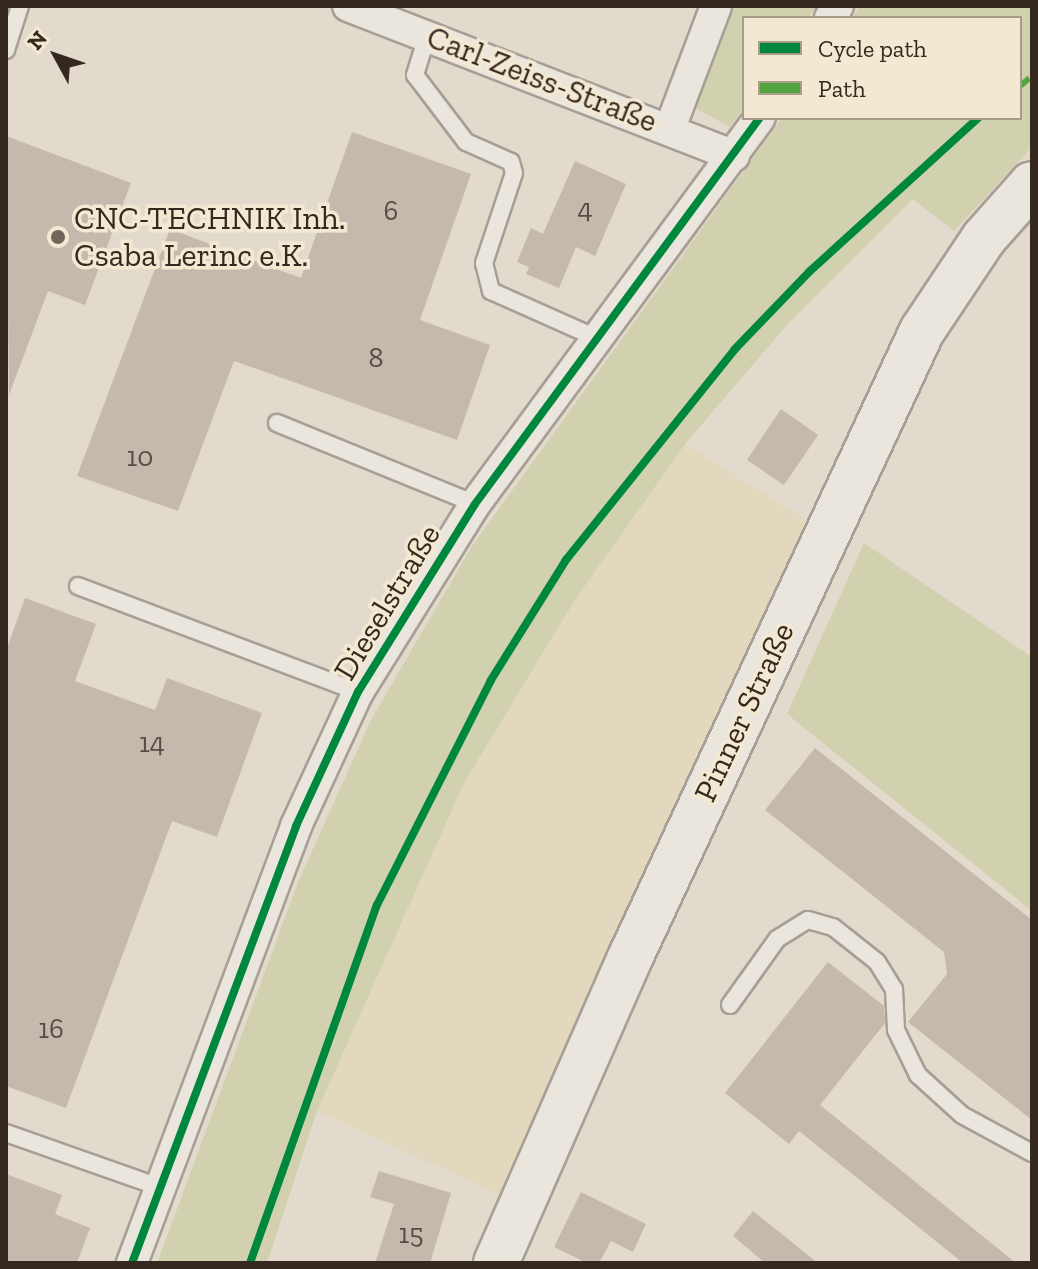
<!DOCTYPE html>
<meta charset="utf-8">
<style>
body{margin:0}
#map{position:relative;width:1038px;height:1269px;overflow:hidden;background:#e2dacc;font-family:"Zilla Slab",serif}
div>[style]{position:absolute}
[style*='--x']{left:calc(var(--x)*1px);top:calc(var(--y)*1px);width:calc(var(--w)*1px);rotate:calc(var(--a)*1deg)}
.farmland>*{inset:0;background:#e1d8bd}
.green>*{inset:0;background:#d2d1af}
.building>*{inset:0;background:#c5b9ad}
.roads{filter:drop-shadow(2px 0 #a79f95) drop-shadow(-2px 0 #a79f95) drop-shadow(0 2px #a79f95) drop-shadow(0 -2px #a79f95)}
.lane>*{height:16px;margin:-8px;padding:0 8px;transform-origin:8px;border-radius:8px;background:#eae6de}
.street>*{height:30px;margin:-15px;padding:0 15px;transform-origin:15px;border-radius:15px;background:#eae6de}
.secondary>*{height:44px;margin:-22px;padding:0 22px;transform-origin:22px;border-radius:22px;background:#eae6de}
.quiet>*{height:6px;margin-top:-3px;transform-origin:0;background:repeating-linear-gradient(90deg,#53a341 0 12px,transparent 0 18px)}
.cycleway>*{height:8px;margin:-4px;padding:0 4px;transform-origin:4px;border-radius:4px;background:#00873e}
.dots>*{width:22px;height:22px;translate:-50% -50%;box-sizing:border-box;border:4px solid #f3e8d2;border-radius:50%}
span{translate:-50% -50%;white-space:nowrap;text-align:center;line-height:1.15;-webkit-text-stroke:7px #f3e8d2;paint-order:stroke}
.number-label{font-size:28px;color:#594c42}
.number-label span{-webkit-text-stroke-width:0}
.street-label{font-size:32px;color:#35281e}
.poi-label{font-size:32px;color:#35281e}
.left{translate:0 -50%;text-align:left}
.frame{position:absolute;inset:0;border:8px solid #35281e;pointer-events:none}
.legend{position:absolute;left:742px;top:16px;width:280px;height:104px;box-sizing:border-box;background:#f3e8d2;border:2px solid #a79b8a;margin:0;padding:10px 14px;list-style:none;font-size:24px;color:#35281e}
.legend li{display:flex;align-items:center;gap:16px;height:40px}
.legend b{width:40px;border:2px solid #a79b8a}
.north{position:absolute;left:16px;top:16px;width:80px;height:80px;-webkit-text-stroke:6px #f3e8d2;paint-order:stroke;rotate:310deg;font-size:22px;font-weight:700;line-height:32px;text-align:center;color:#35281e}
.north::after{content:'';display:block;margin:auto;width:28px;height:36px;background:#35281e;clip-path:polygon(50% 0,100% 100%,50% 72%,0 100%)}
</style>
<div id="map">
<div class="farmland">
<div style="clip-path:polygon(685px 444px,806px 520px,500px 1195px,317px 1111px,465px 781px,575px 600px)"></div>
</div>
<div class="green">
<div style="clip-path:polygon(729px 6px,817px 6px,808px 18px,744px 18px,744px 107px,730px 127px,689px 105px)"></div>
<div style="clip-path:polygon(860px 6px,1032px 6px,1032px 147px,954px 231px,913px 199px,786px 326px,685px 444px,575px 600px,465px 781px,317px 1111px,267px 1263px,157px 1263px,299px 880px,371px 720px,472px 546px,782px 118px,1020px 118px,1020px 18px,852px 18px)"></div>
<div style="clip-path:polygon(864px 543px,1032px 657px,1032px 911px,787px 714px)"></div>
</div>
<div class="building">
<div style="clip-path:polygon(352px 132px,471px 174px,420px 320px,490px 345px,457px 440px,234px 361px,178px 511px,77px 476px,170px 229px,301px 278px)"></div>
<div style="clip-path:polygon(6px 136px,131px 183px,85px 305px,48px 291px,9px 395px)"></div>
<div style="clip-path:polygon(575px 161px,626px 184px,595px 256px,576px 247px,559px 288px,526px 274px,529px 267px,517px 262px,531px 228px,543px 234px)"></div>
<div style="clip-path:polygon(781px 409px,818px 435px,784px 485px,747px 460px)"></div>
<div style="clip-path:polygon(25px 598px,96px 624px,75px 681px,155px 710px,167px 678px,262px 713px,217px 837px,172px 821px,66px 1108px,6px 1086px,6px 651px)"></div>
<div style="clip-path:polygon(815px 748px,1032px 920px,1032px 1120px,908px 1022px,947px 974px,944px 952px,765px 810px)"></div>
<div style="clip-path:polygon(828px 962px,884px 1006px,885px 1023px,820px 1105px,1016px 1263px,963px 1263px,799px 1131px,789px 1144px,725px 1093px)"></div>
<div style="clip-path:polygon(379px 1171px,451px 1193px,430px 1263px,375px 1263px,394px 1204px,370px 1197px)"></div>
<div style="clip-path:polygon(6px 1174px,62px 1195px,55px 1214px,90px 1228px,77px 1263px,6px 1263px)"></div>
<div style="clip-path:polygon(581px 1192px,646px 1224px,633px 1252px,611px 1241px,599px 1263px,587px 1263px,554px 1247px)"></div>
<div style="clip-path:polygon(753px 1211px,818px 1263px,765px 1263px,733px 1236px)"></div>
</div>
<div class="roads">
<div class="lane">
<div style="--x:427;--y:36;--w:41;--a:107.1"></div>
<div style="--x:415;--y:75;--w:84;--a:52.7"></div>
<div style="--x:466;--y:142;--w:49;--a:24"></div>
<div style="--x:511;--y:162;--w:11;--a:75"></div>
<div style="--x:514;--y:173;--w:95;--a:108.4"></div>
<div style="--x:484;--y:263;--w:29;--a:76"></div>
<div style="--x:491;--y:291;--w:118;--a:24"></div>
<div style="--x:6;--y:50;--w:46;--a:-72.3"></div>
<div style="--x:277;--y:423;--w:214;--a:22.2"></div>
<div style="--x:78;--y:586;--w:299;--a:20.7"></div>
<div style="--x:730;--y:1005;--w:81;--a:-54.5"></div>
<div style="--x:777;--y:939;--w:36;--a:-32"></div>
<div style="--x:808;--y:920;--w:26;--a:16"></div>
<div style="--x:833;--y:927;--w:56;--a:38.5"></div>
<div style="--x:877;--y:962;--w:32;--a:58"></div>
<div style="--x:894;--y:989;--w:41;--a:87.2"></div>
<div style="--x:896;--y:1030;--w:50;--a:63.9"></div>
<div style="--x:918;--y:1075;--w:59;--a:42.3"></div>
<div style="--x:962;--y:1115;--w:80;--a:28.5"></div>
<div style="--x:6;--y:1133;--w:165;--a:19.4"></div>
</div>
<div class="street">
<div style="--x:348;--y:6;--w:414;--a:21.2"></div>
<div style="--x:830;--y:18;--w:14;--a:-56"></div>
<div style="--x:670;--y:128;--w:130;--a:-69.3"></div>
<div style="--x:132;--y:1263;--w:467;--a:-69.4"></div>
<div style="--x:296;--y:826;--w:148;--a:-65.2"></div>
<div style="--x:358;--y:692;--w:221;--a:-58.1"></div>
<div style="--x:475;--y:504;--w:480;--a:-53.6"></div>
</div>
<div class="secondary">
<div style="--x:496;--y:1263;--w:333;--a:-66.3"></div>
<div style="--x:630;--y:958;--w:692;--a:-65.03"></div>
<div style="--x:922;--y:331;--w:112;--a:-56.3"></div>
<div style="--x:984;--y:238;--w:72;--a:-48.4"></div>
</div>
</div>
<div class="quiet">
<div style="--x:1020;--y:86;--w:16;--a:-40"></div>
</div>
<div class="cycleway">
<div style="--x:132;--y:1263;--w:467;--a:-69.4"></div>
<div style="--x:296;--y:826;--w:148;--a:-65.2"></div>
<div style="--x:358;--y:692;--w:221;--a:-58.1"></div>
<div style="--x:475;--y:504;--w:480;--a:-53.6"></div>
<div style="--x:250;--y:1263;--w:380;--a:-70.5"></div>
<div style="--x:377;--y:905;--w:252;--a:-63.1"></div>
<div style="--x:491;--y:680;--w:142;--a:-58"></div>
<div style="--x:566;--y:560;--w:270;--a:-51.3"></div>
<div style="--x:735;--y:349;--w:108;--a:-46.1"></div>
<div style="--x:810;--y:271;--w:227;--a:-42.3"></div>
</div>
<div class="dots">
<div style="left:58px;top:237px;background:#72665b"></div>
</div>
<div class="number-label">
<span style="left:585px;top:209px">4</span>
<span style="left:391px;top:211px">6</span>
<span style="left:376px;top:358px">8</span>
<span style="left:140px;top:457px">10</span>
<span style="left:152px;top:743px">14</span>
<span style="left:51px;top:1029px">16</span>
<span style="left:411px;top:1234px">15</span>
</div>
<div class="street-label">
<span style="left:542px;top:79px;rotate:21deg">Carl-Zeiss-Straße</span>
<span style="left:387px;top:602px;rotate:-59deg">Dieselstraße</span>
<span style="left:744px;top:712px;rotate:-65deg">Pinner Straße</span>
</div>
<div class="poi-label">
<span class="left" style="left:74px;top:237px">CNC-TECHNIK Inh.<br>Csaba Lerinc e.K.</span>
</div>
<div class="frame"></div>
<ul class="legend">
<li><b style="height:10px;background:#00873e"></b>Cycle path</li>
<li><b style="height:10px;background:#53a341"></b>Path</li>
</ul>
<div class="north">N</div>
</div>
